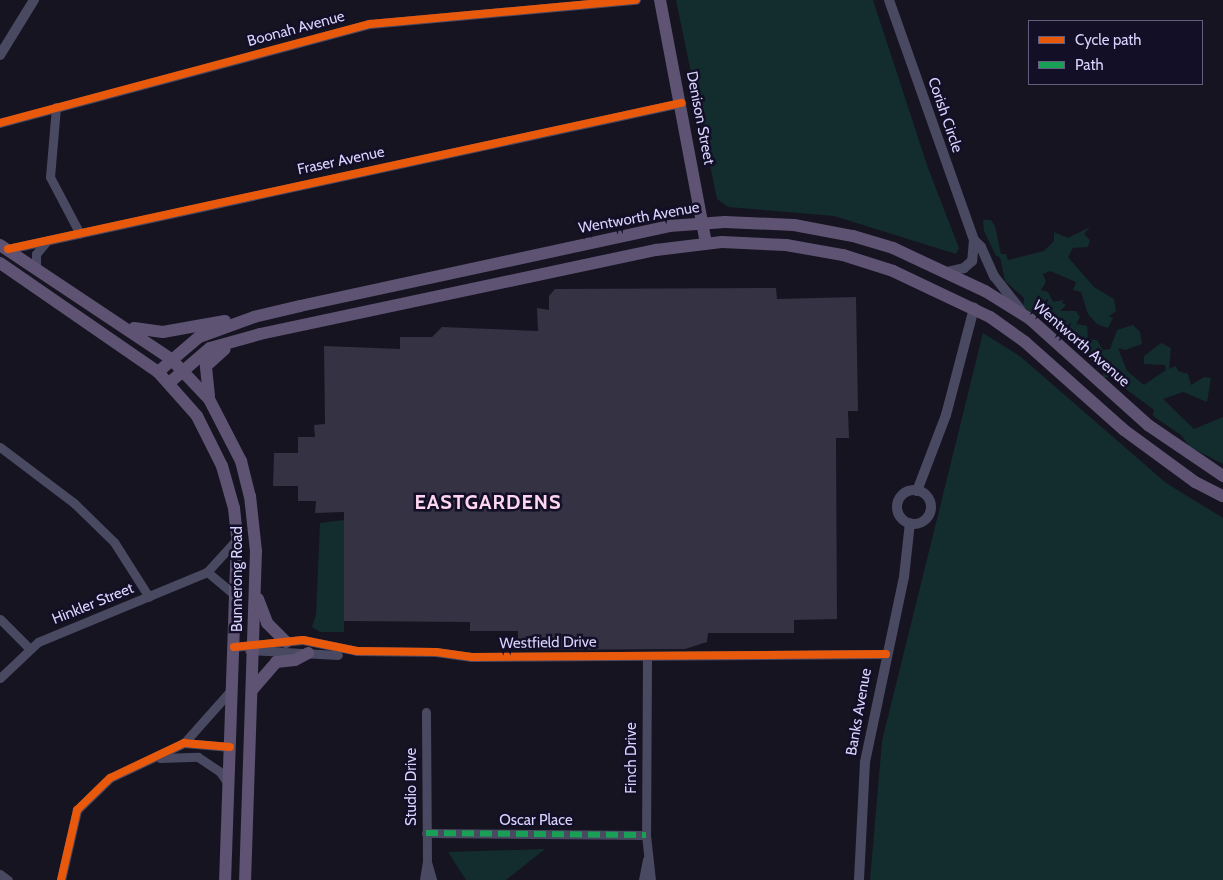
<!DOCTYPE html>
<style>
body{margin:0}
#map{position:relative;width:1223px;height:880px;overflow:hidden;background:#161421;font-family:Cabin,sans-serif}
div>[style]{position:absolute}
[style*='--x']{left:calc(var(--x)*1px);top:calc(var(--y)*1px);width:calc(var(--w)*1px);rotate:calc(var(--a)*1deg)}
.green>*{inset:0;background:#132c2d}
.building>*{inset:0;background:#343243}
.minor>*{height:9px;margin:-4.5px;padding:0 4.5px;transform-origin:4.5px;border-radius:4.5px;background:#4a4962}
.tertiary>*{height:10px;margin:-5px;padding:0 5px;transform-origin:5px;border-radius:5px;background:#4a4962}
.tertiary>.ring{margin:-5px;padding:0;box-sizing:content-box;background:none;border:10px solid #4a4962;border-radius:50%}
.primary>*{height:12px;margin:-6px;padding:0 6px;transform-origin:6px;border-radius:6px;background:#5e5373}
.quiet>*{height:6px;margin-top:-3px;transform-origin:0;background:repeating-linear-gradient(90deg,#1a9f57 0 12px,transparent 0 18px)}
.cycleway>*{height:8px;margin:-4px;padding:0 4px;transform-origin:4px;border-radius:4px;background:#e8590c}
span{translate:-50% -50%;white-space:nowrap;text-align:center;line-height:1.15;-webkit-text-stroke:5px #130f26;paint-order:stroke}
.street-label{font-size:15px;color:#d9d4ff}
.district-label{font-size:20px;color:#ffd6f0;font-weight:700;letter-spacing:1px}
.legend{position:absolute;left:1028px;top:20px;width:175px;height:65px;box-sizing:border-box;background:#130f26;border:1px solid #625e7d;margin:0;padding:6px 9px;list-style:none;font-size:15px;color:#d9d4ff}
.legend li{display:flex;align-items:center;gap:10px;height:25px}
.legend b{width:25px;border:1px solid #625e7d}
</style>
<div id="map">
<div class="green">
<div style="clip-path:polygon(676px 0,873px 0,928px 168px,959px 248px,956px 254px,834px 216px,728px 207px,717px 199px)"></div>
<div style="clip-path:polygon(983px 220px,991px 220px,995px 226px,1001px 254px,1006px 254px,1008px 260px,1044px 251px,1054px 241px,1054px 232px,1068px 238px,1090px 227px,1084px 234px,1090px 240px,1088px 247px,1073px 248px,1068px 257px,1094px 287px,1114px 299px,1116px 311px,1109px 316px,1113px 318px,1108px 328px,1097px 324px,1088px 314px,1081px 292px,1073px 290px,1076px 282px,1050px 271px,1043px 274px,1046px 282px,1041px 290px,1048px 292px,1053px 302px,1064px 300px,1062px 303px,1066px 305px,1060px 311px,1076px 311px,1080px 317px,1076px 324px,1087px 326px,1088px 339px,1097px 340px,1103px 350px,1110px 349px,1117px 330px,1133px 325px,1140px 332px,1142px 344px,1125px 350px,1118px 348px,1127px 371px,1144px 385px,1166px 370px,1165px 365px,1144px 364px,1144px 356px,1161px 343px,1171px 348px,1169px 369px,1176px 366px,1178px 371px,1188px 374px,1191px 385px,1204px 377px,1211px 378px,1207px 402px,1183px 392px,1163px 399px,1194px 429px,1223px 417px,1223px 464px,1190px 447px,1181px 435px,1153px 416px,1154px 410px,1110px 377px,1103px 378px,1103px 371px,1078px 348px,1083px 346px,1080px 344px,1063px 337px,1043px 315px,1023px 310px,1024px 298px,1005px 281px,1000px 257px,996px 256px,984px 231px)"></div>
<div style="clip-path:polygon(983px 333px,1021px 357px,1166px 483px,1223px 518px,1223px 880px,870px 880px,882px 741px)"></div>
<div style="clip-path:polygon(344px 520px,344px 632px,320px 632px,312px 627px,316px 615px,320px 523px)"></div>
<div style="clip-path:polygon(545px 849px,506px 880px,466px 880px,448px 852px)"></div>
</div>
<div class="building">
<div style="clip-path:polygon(776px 288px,777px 299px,856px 297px,858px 411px,848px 411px,849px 438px,836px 438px,837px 619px,794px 620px,794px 633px,708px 633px,707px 642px,685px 649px,518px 650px,518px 631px,470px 631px,470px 622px,344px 621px,344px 512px,315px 513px,316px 501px,298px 501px,298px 486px,273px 486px,274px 453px,298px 453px,298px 437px,315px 437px,314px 425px,325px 424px,324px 346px,400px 349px,400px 337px,432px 337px,442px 327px,538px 331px,537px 308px,549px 310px,549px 296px,555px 289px)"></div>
</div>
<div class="minor">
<div style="--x:56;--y:107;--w:70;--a:94.9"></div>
<div style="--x:50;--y:177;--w:64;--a:62.2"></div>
<div style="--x:0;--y:123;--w:383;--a:-15"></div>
<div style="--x:370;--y:24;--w:267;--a:-5.2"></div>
<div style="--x:8;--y:249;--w:689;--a:-12.24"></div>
<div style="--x:36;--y:267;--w:13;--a:-90"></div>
<div style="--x:36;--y:254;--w:17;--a:-50"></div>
<div style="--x:0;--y:447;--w:93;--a:37.1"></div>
<div style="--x:74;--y:503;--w:56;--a:44.3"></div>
<div style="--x:114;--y:542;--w:65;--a:57.5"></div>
<div style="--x:236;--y:596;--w:38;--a:-140"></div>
<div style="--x:207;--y:572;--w:45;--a:-47.7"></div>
<div style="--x:0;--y:619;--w:42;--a:45"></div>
<div style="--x:234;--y:647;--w:69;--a:-5.8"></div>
<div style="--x:303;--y:640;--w:55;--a:11.5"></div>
<div style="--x:357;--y:651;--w:79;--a:0.7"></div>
<div style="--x:436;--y:652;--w:36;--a:8"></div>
<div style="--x:472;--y:657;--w:414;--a:-0.4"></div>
<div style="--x:249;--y:650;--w:89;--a:3.2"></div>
<div style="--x:647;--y:657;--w:178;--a:90.3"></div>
<div style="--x:646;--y:835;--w:45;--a:83.7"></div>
<div style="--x:0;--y:678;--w:52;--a:-43.5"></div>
<div style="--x:38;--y:642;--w:183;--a:-22.5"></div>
<div style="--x:184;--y:743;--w:72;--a:-48.4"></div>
<div style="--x:160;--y:758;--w:38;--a:-2"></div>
<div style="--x:198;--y:757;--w:27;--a:34"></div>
<div style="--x:220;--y:772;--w:16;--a:55"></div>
<div style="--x:426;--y:833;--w:220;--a:0.5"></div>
<div style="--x:427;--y:862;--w:19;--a:74"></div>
<div style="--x:0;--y:874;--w:10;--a:37"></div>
<div style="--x:61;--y:880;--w:72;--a:-77.1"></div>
<div style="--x:77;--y:810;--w:46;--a:-44.1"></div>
<div style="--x:110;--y:778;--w:82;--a:-25.3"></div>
<div style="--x:184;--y:743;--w:46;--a:5"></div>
<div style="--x:424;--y:880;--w:18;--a:-81"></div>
<div style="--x:427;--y:862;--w:150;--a:-90.4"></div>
<div style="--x:643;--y:880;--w:21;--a:-79"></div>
</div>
<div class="tertiary">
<div style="--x:889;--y:0;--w:255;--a:70.5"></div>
<div style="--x:974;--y:240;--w:21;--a:95"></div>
<div style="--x:972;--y:261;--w:11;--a:139"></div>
<div style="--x:964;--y:268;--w:18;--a:167"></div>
<div style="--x:0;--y:55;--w:65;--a:-58.3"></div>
<div style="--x:974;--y:240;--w:10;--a:45"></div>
<div style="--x:981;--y:247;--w:32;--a:66"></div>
<div style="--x:994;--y:276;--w:42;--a:51.8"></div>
<div class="ring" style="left:897px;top:490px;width:24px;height:24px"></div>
<div style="--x:917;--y:491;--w:81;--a:-69.1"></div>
<div style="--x:946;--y:415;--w:111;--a:-75.3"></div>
<div style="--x:859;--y:880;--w:118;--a:-87.1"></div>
<div style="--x:865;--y:762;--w:189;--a:-78.1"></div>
<div style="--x:904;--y:577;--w:54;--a:-83.7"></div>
</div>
<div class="primary">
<div style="--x:660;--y:0;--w:247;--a:79.3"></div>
<div style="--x:0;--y:245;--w:206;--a:33.7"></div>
<div style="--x:171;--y:359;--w:55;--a:46.5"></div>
<div style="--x:209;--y:399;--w:70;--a:62.7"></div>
<div style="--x:241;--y:461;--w:36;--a:76"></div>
<div style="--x:250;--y:496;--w:55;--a:83.8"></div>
<div style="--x:256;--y:551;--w:329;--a:91.9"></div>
<div style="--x:0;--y:263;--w:192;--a:34.6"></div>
<div style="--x:158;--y:372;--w:59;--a:48.4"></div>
<div style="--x:197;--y:416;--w:56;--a:63.4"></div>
<div style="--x:222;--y:466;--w:44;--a:74.1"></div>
<div style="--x:234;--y:508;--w:31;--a:84"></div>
<div style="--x:237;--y:539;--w:341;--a:92"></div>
<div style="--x:134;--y:328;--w:29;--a:8"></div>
<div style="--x:163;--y:332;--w:63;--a:-10.1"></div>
<div style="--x:158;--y:372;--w:54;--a:-40.5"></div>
<div style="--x:199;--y:337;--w:59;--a:-20"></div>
<div style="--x:254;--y:317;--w:47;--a:-13.4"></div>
<div style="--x:300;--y:306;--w:378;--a:-12.2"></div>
<div style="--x:669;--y:226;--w:56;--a:-4.1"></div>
<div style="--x:725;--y:222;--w:69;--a:2.5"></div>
<div style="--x:794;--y:225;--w:60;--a:10.6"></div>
<div style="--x:853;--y:236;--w:42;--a:16.7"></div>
<div style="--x:893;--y:248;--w:102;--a:25.1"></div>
<div style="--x:985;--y:291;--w:53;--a:31.9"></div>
<div style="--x:1030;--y:319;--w:159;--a:41.9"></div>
<div style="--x:1148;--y:425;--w:91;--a:34.2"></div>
<div style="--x:169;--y:383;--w:54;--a:-40.5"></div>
<div style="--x:210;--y:348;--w:52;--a:-15.6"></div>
<div style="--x:260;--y:334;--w:405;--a:-12"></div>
<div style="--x:656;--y:250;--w:66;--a:-6.9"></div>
<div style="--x:722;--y:242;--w:64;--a:2.7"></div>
<div style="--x:786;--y:245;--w:58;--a:10"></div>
<div style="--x:843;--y:255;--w:52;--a:17.7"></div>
<div style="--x:893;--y:271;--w:107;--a:25.4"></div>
<div style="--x:990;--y:317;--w:43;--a:35.5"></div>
<div style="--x:1025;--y:342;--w:132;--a:41.6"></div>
<div style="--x:1124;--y:430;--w:88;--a:36.2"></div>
<div style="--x:1195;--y:482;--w:31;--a:27"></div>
<div style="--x:209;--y:396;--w:30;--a:-96"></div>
<div style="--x:206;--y:366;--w:25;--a:-42"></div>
<div style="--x:258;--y:599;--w:26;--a:69"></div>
<div style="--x:267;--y:623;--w:27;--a:45"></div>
<div style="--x:252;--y:690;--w:37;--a:-49"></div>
<div style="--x:276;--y:662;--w:19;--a:-6"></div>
<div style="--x:295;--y:660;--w:15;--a:-28"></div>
</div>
<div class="quiet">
<div style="--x:426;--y:833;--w:220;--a:0.5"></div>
</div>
<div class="cycleway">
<div style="--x:0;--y:123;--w:383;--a:-15"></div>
<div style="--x:370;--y:24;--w:267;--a:-5.2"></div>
<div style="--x:8;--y:249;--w:689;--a:-12.24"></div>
<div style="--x:234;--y:647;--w:69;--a:-5.8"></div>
<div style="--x:303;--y:640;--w:55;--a:11.5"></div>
<div style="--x:357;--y:651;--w:79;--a:0.7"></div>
<div style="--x:436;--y:652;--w:36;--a:8"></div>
<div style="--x:472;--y:657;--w:414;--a:-0.4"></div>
<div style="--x:61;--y:880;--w:72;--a:-77.1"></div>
<div style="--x:77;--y:810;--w:46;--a:-44.1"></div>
<div style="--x:110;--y:778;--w:82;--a:-25.3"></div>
<div style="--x:184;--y:743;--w:46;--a:5"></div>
</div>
<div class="street-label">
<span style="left:296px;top:29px;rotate:-15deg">Boonah Avenue</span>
<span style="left:945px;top:115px;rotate:71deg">Corish Circle</span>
<span style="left:700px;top:118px;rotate:79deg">Denison Street</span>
<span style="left:341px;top:161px;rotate:-12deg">Fraser Avenue</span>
<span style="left:639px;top:218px;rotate:-10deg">Wentworth Avenue</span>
<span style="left:1081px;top:344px;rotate:41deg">Wentworth Avenue</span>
<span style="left:238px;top:579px;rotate:-90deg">Bunnerong Road</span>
<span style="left:93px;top:604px;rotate:-22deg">Hinkler Street</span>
<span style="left:548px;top:643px;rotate:-1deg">Westfield Drive</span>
<span style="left:859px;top:712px;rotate:-80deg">Banks Avenue</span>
<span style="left:632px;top:758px;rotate:-90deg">Finch Drive</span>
<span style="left:412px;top:787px;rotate:-90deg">Studio Drive</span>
<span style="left:536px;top:821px">Oscar Place</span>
</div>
<div class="district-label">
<span style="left:488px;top:502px">EASTGARDENS</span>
</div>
<ul class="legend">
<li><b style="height:6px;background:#e8590c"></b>Cycle path</li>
<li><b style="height:6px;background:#1a9f57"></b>Path</li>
</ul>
</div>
